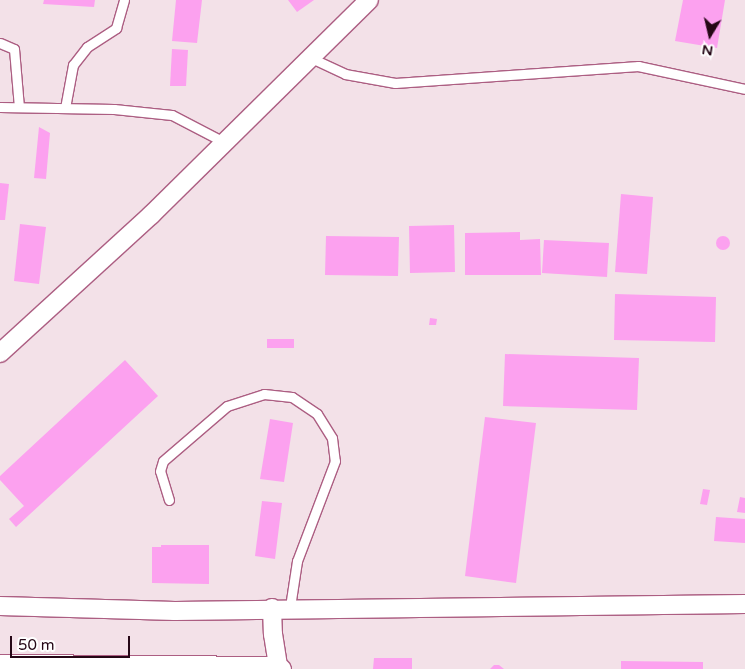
<!DOCTYPE html>
<style>
body{margin:0}
#map{position:relative;width:745px;height:669px;overflow:hidden;background:#f3e1e8;font-family:"Varela Round",sans-serif}
div>[style]{position:absolute}
[style*='--x']{left:calc(var(--x)*1px);top:calc(var(--y)*1px);width:calc(var(--w)*1px);rotate:calc(var(--a)*1deg)}
.building>*{inset:0;background:#fca1ef}
.round{border-radius:50%}
.roads{filter:drop-shadow(1px 0 #ac5e82) drop-shadow(-1px 0 #ac5e82) drop-shadow(0 1px #ac5e82) drop-shadow(0 -1px #ac5e82)}
.service>*{height:9px;margin:-4.5px;padding:0 4.5px;transform-origin:4.5px;border-radius:4.5px;background:#fff}
.minor>*{height:18px;margin:-9px;padding:0 9px;transform-origin:9px;border-radius:9px;background:#fff}
span{translate:-50% -50%;white-space:nowrap;text-align:center;line-height:1.15;-webkit-text-stroke:4px #fff;paint-order:stroke}
.north{position:absolute;left:685px;top:10px;width:50px;height:50px;-webkit-text-stroke:4px #fff;paint-order:stroke;rotate:189deg;font-size:14px;font-weight:700;line-height:20px;text-align:center;color:#250716}
.north::after{content:'';display:block;margin:auto;width:18px;height:22px;background:#250716;clip-path:polygon(50% 0,100% 100%,50% 72%,0 100%)}
.scale{position:absolute;left:10px;top:636px;width:120px;height:22px;box-sizing:border-box;border:2px solid #250716;border-top:0;padding-left:6px;font-size:15px;line-height:18px;white-space:nowrap;color:#250716;-webkit-text-stroke:4px #fff;paint-order:stroke}
</style>
<div id="map">
<div class="building">
<div style="clip-path:polygon(44px 0,95px 0,94px 7px,43px 4px)"></div>
<div style="clip-path:polygon(176px 0,202px 0,197px 43px,172px 41px)"></div>
<div style="clip-path:polygon(288px 0,314px 0,297px 12px)"></div>
<div style="clip-path:polygon(683px 0,725px 0,717px 48px,675px 41px)"></div>
<div style="clip-path:polygon(172px 49px,188px 50px,186px 86px,170px 86px)"></div>
<div style="clip-path:polygon(39px 127px,50px 133px,46px 179px,34px 178px)"></div>
<div style="clip-path:polygon(0 183px,9px 184px,5px 220px,0 220px)"></div>
<div style="clip-path:polygon(621px 194px,653px 197px,647px 274px,615px 272px)"></div>
<div style="clip-path:polygon(20px 224px,46px 227px,39px 284px,14px 281px)"></div>
<div style="clip-path:polygon(454px 225px,455px 272px,410px 273px,409px 226px)"></div>
<div style="clip-path:polygon(520px 232px,520px 240px,540px 239px,541px 275px,465px 275px,465px 233px)"></div>
<div style="clip-path:polygon(326px 236px,399px 237px,398px 276px,325px 275px)"></div>
<div class="round" style="left:716px;top:236px;width:14px;height:14px"></div>
<div style="clip-path:polygon(544px 240px,609px 243px,607px 277px,542px 273px)"></div>
<div style="clip-path:polygon(615px 294px,716px 297px,715px 342px,614px 340px)"></div>
<div style="clip-path:polygon(430px 318px,437px 319px,436px 325px,429px 325px)"></div>
<div style="clip-path:polygon(267px 339px,294px 339px,294px 348px,267px 348px)"></div>
<div style="clip-path:polygon(505px 354px,639px 358px,637px 410px,503px 406px)"></div>
<div style="clip-path:polygon(125px 360px,158px 396px,16px 527px,9px 519px,24px 506px,0 480px,0 476px)"></div>
<div style="clip-path:polygon(485px 417px,536px 423px,516px 583px,465px 576px)"></div>
<div style="clip-path:polygon(270px 419px,293px 423px,284px 482px,260px 479px)"></div>
<div style="clip-path:polygon(703px 489px,710px 490px,707px 505px,700px 504px)"></div>
<div style="clip-path:polygon(740px 497px,745px 498px,745px 513px,737px 512px)"></div>
<div style="clip-path:polygon(262px 501px,282px 503px,275px 559px,255px 556px)"></div>
<div style="clip-path:polygon(716px 517px,745px 519px,745px 543px,714px 541px)"></div>
<div style="clip-path:polygon(161px 545px,209px 545px,209px 584px,152px 583px,152px 547px,161px 547px)"></div>
<div style="clip-path:polygon(374px 658px,412px 658px,412px 669px,373px 669px)"></div>
<div style="clip-path:polygon(621px 661px,703px 662px,703px 669px,621px 669px)"></div>
<div style="clip-path:polygon(499px 665px,504px 669px,490px 669px,494px 665px)"></div>
</div>
<div class="roads">
<div class="service">
<div style="--x:0;--y:43;--w:15;--a:23"></div>
<div style="--x:14;--y:49;--w:58;--a:85.1"></div>
<div style="--x:309;--y:57;--w:40;--a:25"></div>
<div style="--x:345;--y:74;--w:51;--a:10.2"></div>
<div style="--x:395;--y:83;--w:244;--a:-4"></div>
<div style="--x:638;--y:66;--w:109;--a:12.1"></div>
<div style="--x:0;--y:107;--w:114;--a:1"></div>
<div style="--x:114;--y:109;--w:58;--a:5.9"></div>
<div style="--x:172;--y:115;--w:59;--a:27.4"></div>
<div style="--x:65;--y:108;--w:44;--a:-79.5"></div>
<div style="--x:73;--y:65;--w:23;--a:-52"></div>
<div style="--x:87;--y:47;--w:35;--a:-33"></div>
<div style="--x:116;--y:28;--w:29;--a:-74"></div>
<div style="--x:169;--y:500;--w:30;--a:-107"></div>
<div style="--x:160;--y:471;--w:10;--a:-73"></div>
<div style="--x:163;--y:461;--w:84;--a:-40.7"></div>
<div style="--x:227;--y:406;--w:39;--a:-18"></div>
<div style="--x:264;--y:394;--w:28;--a:6"></div>
<div style="--x:292;--y:397;--w:30;--a:34"></div>
<div style="--x:317;--y:414;--w:28;--a:58"></div>
<div style="--x:332;--y:438;--w:23;--a:83"></div>
<div style="--x:335;--y:461;--w:107;--a:110.8"></div>
<div style="--x:297;--y:561;--w:47;--a:98.7"></div>
</div>
<div class="minor">
<div style="--x:0;--y:353;--w:205;--a:-42.4"></div>
<div style="--x:151;--y:215;--w:306;--a:-44.6"></div>
<div style="--x:0;--y:606;--w:175;--a:1.6"></div>
<div style="--x:175;--y:611;--w:570;--a:-0.7"></div>
<div style="--x:272;--y:608;--w:26;--a:88"></div>
<div style="--x:273;--y:634;--w:32;--a:81"></div>
<div style="--x:278;--y:666;--w:5;--a:37"></div>
<div style="--x:0;--y:664;--w:278;--a:0.4"></div>
</div>
</div>
<div class="north">N</div>
<div class="scale">50 m</div>
</div>
